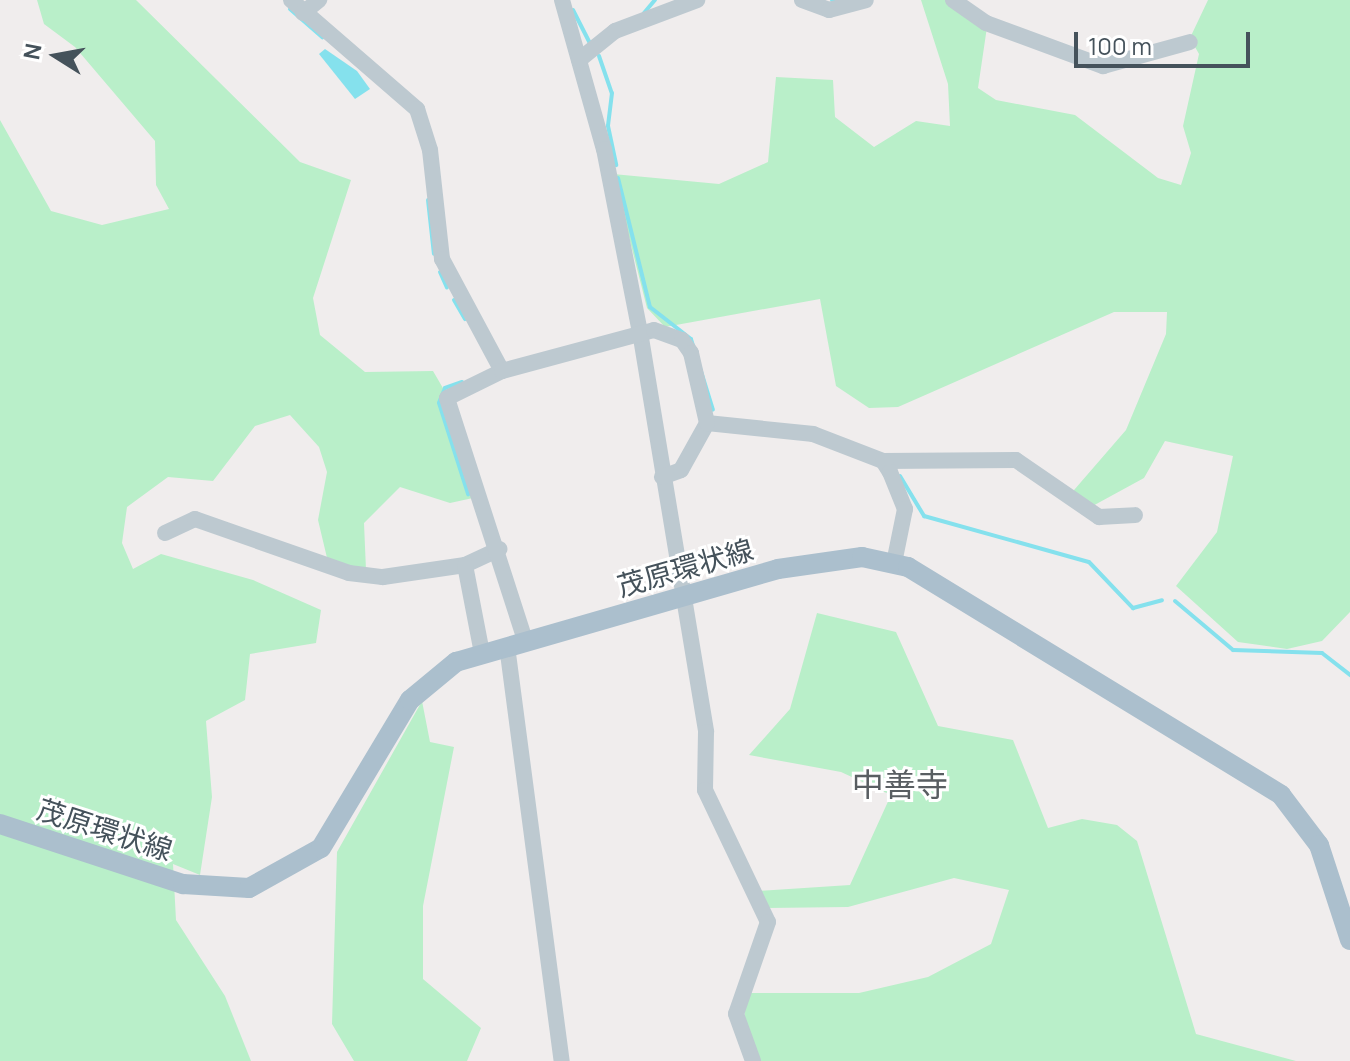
<!DOCTYPE html>
<meta charset="utf-8">
<style>
body{margin:0}
#map{position:relative;width:1350px;height:1061px;overflow:hidden;background:#f0eded;font-family:Manrope,"Noto Sans JP",sans-serif}
div>[style]{position:absolute}
[style*='--x']{left:calc(var(--x)*1px);top:calc(var(--y)*1px);width:calc(var(--w)*1px);rotate:calc(var(--a)*1deg)}
.green>*{inset:0;background:#b9efc9}
.water>*{inset:0;background:#85e1ed}
.stream>*{height:4px;margin:-2px;padding:0 2px;transform-origin:2px;border-radius:2px;background:#85e1ed}
.minor>*{height:16px;margin:-8px;padding:0 8px;transform-origin:8px;border-radius:8px;background:#bdc9d0}
.major>*{height:20px;margin:-10px;padding:0 10px;transform-origin:10px;border-radius:10px;background:#abbfcd}
span{translate:-50% -50%;white-space:nowrap;text-align:center;line-height:1.15;-webkit-text-stroke:6px #fff;paint-order:stroke}
.street-label{font-size:28px;color:#45525b}
.quarter-label{font-size:32px;color:#595e62}
.north{position:absolute;left:16px;top:16px;width:80px;height:80px;-webkit-text-stroke:6px #fff;paint-order:stroke;rotate:281deg;font-size:22px;font-weight:700;line-height:32px;text-align:center;color:#45525b}
.north::after{content:'';display:block;margin:auto;width:28px;height:36px;background:#45525b;clip-path:polygon(50% 0,100% 100%,50% 72%,0 100%)}
.scale{position:absolute;left:1074px;top:32px;width:176px;height:36px;box-sizing:border-box;border:4px solid #45525b;border-top:0;padding-left:10px;font-size:24px;line-height:28px;white-space:nowrap;color:#45525b;-webkit-text-stroke:6px #fff;paint-order:stroke}
</style>
<div id="map">
<div class="green">
<div style="clip-path:polygon(37px 0,136px 0,300px 162px,351px 180px,313px 298px,320px 335px,365px 372px,433px 371px,447px 395px,452px 440px,473px 498px,450px 503px,400px 487px,364px 523px,366px 570px,328px 562px,318px 520px,327px 472px,319px 447px,290px 415px,255px 426px,213px 481px,168px 477px,127px 507px,122px 543px,133px 569px,161px 554px,253px 580px,321px 610px,316px 643px,250px 654px,245px 700px,206px 721px,212px 797px,200px 875px,173px 864px,176px 920px,225px 996px,251px 1061px,0 1061px,0 120px,51px 211px,102px 225px,169px 209px,156px 185px,155px 141px,75px 47px,44px 24px)"></div>
<div style="clip-path:polygon(921px 0,947px 0,987px 27px,978px 88px,996px 100px,1075px 115px,1158px 178px,1181px 185px,1191px 153px,1183px 126px,1199px 54px,1190px 38px,1208px 0,1350px 0,1350px 612px,1322px 641px,1287px 649px,1238px 642px,1176px 586px,1217px 532px,1233px 456px,1165px 441px,1144px 478px,1089px 508px,1068px 497px,1126px 430px,1166px 334px,1167px 312px,1114px 312px,898px 407px,869px 408px,836px 386px,820px 299px,665px 327px,647px 308px,613px 174px,719px 184px,768px 162px,776px 77px,833px 80px,835px 117px,874px 147px,916px 121px,950px 126px,948px 84px)"></div>
<div style="clip-path:polygon(817px 613px,896px 632px,938px 726px,1013px 740px,1048px 828px,1082px 819px,1117px 825px,1137px 841px,1196px 1034px,1296px 1061px,756px 1061px,745px 1030px,744px 993px,859px 993px,928px 977px,991px 944px,1009px 890px,954px 878px,848px 907px,767px 908px,758px 891px,850px 885px,891px 795px,841px 772px,749px 755px,790px 709px)"></div>
<div style="clip-path:polygon(422px 701px,430px 742px,454px 747px,423px 906px,423px 979px,481px 1028px,467px 1061px,354px 1061px,332px 1024px,337px 852px)"></div>
</div>
<div class="water">
<div style="clip-path:polygon(325px 49px,357px 71px,370px 89px,355px 99px,319px 54px)"></div>
</div>
<div class="stream">
<div style="--x:832;--y:0;--w:2;--a:0"></div>
<div style="--x:290;--y:9;--w:43;--a:41.2"></div>
<div style="--x:573;--y:10;--w:39;--a:63"></div>
<div style="--x:644;--y:13;--w:17;--a:-50"></div>
<div style="--x:599;--y:56;--w:39;--a:71"></div>
<div style="--x:612;--y:93;--w:33;--a:97"></div>
<div style="--x:608;--y:126;--w:40;--a:78"></div>
<div style="--x:618;--y:178;--w:133;--a:76.1"></div>
<div style="--x:650;--y:307;--w:52;--a:38"></div>
<div style="--x:691;--y:339;--w:74;--a:72.8"></div>
<div style="--x:428;--y:200;--w:54;--a:83.7"></div>
<div style="--x:440;--y:272;--w:17;--a:66"></div>
<div style="--x:454;--y:300;--w:22;--a:60"></div>
<div style="--x:462;--y:382;--w:18;--a:161"></div>
<div style="--x:445;--y:388;--w:16;--a:112"></div>
<div style="--x:439;--y:403;--w:96;--a:72.3"></div>
<div style="--x:900;--y:476;--w:47;--a:59"></div>
<div style="--x:924;--y:516;--w:171;--a:15.6"></div>
<div style="--x:1089;--y:562;--w:64;--a:46.3"></div>
<div style="--x:1133;--y:608;--w:30;--a:-15"></div>
<div style="--x:1175;--y:601;--w:76;--a:40.2"></div>
<div style="--x:1233;--y:650;--w:89;--a:1.9"></div>
<div style="--x:1322;--y:653;--w:36;--a:38"></div>
</div>
<div class="minor">
<div style="--x:291;--y:0;--w:167;--a:40.9"></div>
<div style="--x:417;--y:109;--w:43;--a:72.4"></div>
<div style="--x:430;--y:150;--w:110;--a:83.7"></div>
<div style="--x:442;--y:259;--w:127;--a:61.8"></div>
<div style="--x:562;--y:0;--w:155;--a:74.3"></div>
<div style="--x:604;--y:149;--w:193;--a:78.9"></div>
<div style="--x:641;--y:338;--w:399;--a:80.6"></div>
<div style="--x:706;--y:732;--w:58;--a:91"></div>
<div style="--x:705;--y:790;--w:146;--a:64.5"></div>
<div style="--x:768;--y:922;--w:97;--a:109.2"></div>
<div style="--x:736;--y:1014;--w:50;--a:70.1"></div>
<div style="--x:802;--y:0;--w:29;--a:20"></div>
<div style="--x:829;--y:10;--w:38;--a:-15"></div>
<div style="--x:953;--y:0;--w:40;--a:34.9"></div>
<div style="--x:986;--y:23;--w:125;--a:20.2"></div>
<div style="--x:1103;--y:66;--w:90;--a:-15.4"></div>
<div style="--x:303;--y:13;--w:21;--a:-39"></div>
<div style="--x:579;--y:60;--w:46;--a:-38.9"></div>
<div style="--x:615;--y:31;--w:88;--a:-20.7"></div>
<div style="--x:883;--y:461;--w:133;--a:-0.4"></div>
<div style="--x:1016;--y:460;--w:101;--a:34.5"></div>
<div style="--x:1099;--y:517;--w:36;--a:-3"></div>
<div style="--x:662;--y:477;--w:20;--a:-20"></div>
<div style="--x:681;--y:470;--w:54;--a:-61"></div>
<div style="--x:707;--y:423;--w:107;--a:5.9"></div>
<div style="--x:813;--y:434;--w:75;--a:21.1"></div>
<div style="--x:883;--y:461;--w:13;--a:58"></div>
<div style="--x:890;--y:472;--w:40;--a:68"></div>
<div style="--x:905;--y:509;--w:55;--a:101.5"></div>
<div style="--x:165;--y:533;--w:33;--a:-25"></div>
<div style="--x:195;--y:519;--w:163;--a:19.3"></div>
<div style="--x:349;--y:573;--w:34;--a:7"></div>
<div style="--x:383;--y:577;--w:83;--a:-8.3"></div>
<div style="--x:465;--y:565;--w:38;--a:-25"></div>
<div style="--x:465;--y:565;--w:90;--a:79.1"></div>
<div style="--x:525;--y:640;--w:254;--a:-107.9"></div>
<div style="--x:447;--y:398;--w:61;--a:-26.1"></div>
<div style="--x:502;--y:371;--w:157;--a:-15.1"></div>
<div style="--x:654;--y:330;--w:30;--a:20"></div>
<div style="--x:682;--y:340;--w:16;--a:55"></div>
<div style="--x:691;--y:353;--w:72;--a:77.1"></div>
<div style="--x:507;--y:646;--w:419;--a:82.5"></div>
</div>
<div class="major">
<div style="--x:0;--y:824;--w:193;--a:18.2"></div>
<div style="--x:183;--y:884;--w:66;--a:3.5"></div>
<div style="--x:249;--y:888;--w:82;--a:-29.1"></div>
<div style="--x:321;--y:848;--w:173;--a:-59"></div>
<div style="--x:410;--y:700;--w:60;--a:-39.6"></div>
<div style="--x:456;--y:662;--w:335;--a:-16.1"></div>
<div style="--x:778;--y:569;--w:85;--a:-8.1"></div>
<div style="--x:862;--y:557;--w:47;--a:12.3"></div>
<div style="--x:908;--y:567;--w:437;--a:31.4"></div>
<div style="--x:1281;--y:795;--w:63;--a:52.8"></div>
<div style="--x:1319;--y:845;--w:100;--a:71.9"></div>
</div>
<div class="street-label">
<span style="left:685px;top:567px;rotate:-16deg">茂原環状線</span>
<span style="left:105px;top:829px;rotate:18deg">茂原環状線</span>
</div>
<div class="quarter-label">
<span style="left:900px;top:784px">中善寺</span>
</div>
<div class="north">N</div>
<div class="scale">100 m</div>
</div>
